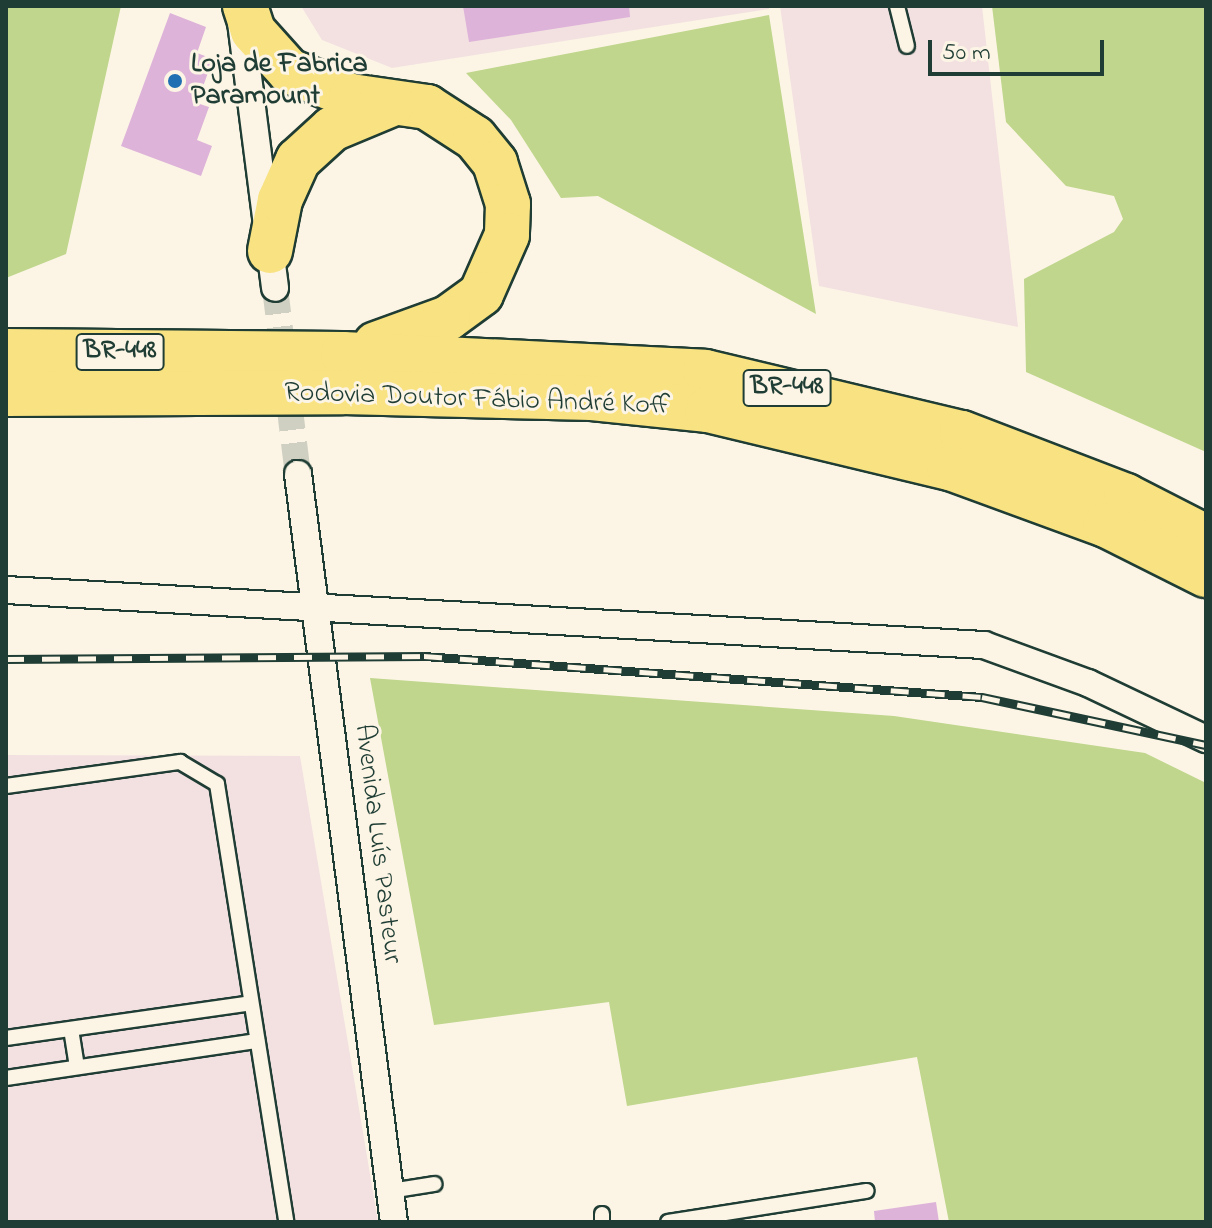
<!DOCTYPE html>
<meta charset="utf-8">
<style>
body{margin:0}
#map{position:relative;width:1212px;height:1228px;overflow:hidden;background:#fcf5e5;font-family:"Indie Flower",sans-serif}
div>[style]{position:absolute}
[style*='--x']{left:calc(var(--x)*1px);top:calc(var(--y)*1px);width:calc(var(--w)*1px);rotate:calc(var(--a)*1deg)}
.built>*{inset:0;background:#f3e1e1}
.green>*{inset:0;background:#bfd68c}
.building>*{inset:0;background:#ddb3d9}
.street-tunnel>*{height:26px;margin-top:-13px;transform-origin:0;background:repeating-linear-gradient(90deg,#d0d0c2 0 26px,transparent 0 39px)}
.roads{filter:drop-shadow(2px 0 #1f3d34) drop-shadow(-2px 0 #1f3d34) drop-shadow(0 2px #1f3d34) drop-shadow(0 -2px #1f3d34)}
.lane>*{height:14px;margin:-7px;padding:0 7px;transform-origin:7px;border-radius:7px;background:#fcf5e5}
.street>*{height:26px;margin:-13px;padding:0 13px;transform-origin:13px;border-radius:13px;background:#fcf5e5}
.highway>*{height:44px;margin:-22px;padding:0 22px;transform-origin:22px;border-radius:22px;background:#f8e281}
.rail>*{height:9px;margin-top:-4.5px;transform-origin:0;background:repeating-linear-gradient(90deg,#fcf5e5 0 18px,#1f3d34 0 36px);box-sizing:border-box;border-block:2px solid #1f3d34}
.dots>*{width:22px;height:22px;translate:-50% -50%;box-sizing:border-box;border:4px solid #fcf5e5;border-radius:50%}
span{translate:-50% -50%;white-space:nowrap;text-align:center;line-height:1.15;-webkit-text-stroke:6px #fcf5e5;paint-order:stroke}
.shield-label span{padding:2px 6px;background:#fcf5e5;border:2px solid;border-radius:6px;-webkit-text-stroke-width:0}
.shield-label{font-size:26px;color:#1f3d34;font-weight:700}
.poi-label{font-size:28px;color:#1f3d34;font-weight:700}
.left{translate:0 -50%;text-align:left}
.street-label{font-size:28px;color:#1f3d34}
.frame{position:absolute;inset:0;border:8px solid #1f3d34;pointer-events:none}
.scale{position:absolute;left:928px;top:40px;width:176px;height:36px;box-sizing:border-box;border:4px solid #1f3d34;border-top:0;padding-left:10px;font-size:24px;line-height:28px;white-space:nowrap;color:#1f3d34;-webkit-text-stroke:6px #fcf5e5;paint-order:stroke}
</style>
<div id="map">
<div class="built">
<div style="clip-path:polygon(301px 6px,769px 6px,769px 9px,392px 68px,322px 40px)"></div>
<div style="clip-path:polygon(780px 6px,982px 6px,1018px 327px,819px 286px)"></div>
<div style="clip-path:polygon(6px 755px,300px 756px,378px 1222px,6px 1222px)"></div>
</div>
<div class="green">
<div style="clip-path:polygon(6px 6px,121px 6px,66px 254px,6px 278px)"></div>
<div style="clip-path:polygon(992px 6px,1206px 6px,1206px 452px,1026px 372px,1024px 279px,1114px 232px,1123px 219px,1114px 196px,1066px 186px,1006px 122px)"></div>
<div style="clip-path:polygon(769px 15px,816px 314px,598px 196px,561px 198px,511px 120px,466px 73px)"></div>
<div style="clip-path:polygon(370px 678px,894px 716px,1145px 753px,1206px 783px,1206px 1222px,949px 1222px,917px 1057px,627px 1106px,609px 1002px,434px 1025px)"></div>
</div>
<div class="building">
<div style="clip-path:polygon(463px 6px,629px 6px,630px 17px,469px 42px)"></div>
<div style="clip-path:polygon(170px 13px,206px 27px,197px 53px,213px 59px,197px 103px,209px 107px,197px 140px,212px 146px,201px 176px,121px 146px)"></div>
<div style="clip-path:polygon(936px 1202px,939px 1222px,875px 1222px,874px 1211px)"></div>
</div>
<div class="street-tunnel">
<div style="--x:275;--y:288;--w:187;--a:83"></div>
</div>
<div class="roads">
<div class="lane">
<div style="--x:897;--y:6;--w:41;--a:76"></div>
<div style="--x:6;--y:786;--w:176;--a:-7.9"></div>
<div style="--x:180;--y:762;--w:43;--a:30.7"></div>
<div style="--x:217;--y:784;--w:443;--a:81"></div>
<div style="--x:71;--y:1029;--w:38;--a:81"></div>
<div style="--x:6;--y:1038;--w:247;--a:-8.1"></div>
<div style="--x:6;--y:1078;--w:254;--a:-8.4"></div>
<div style="--x:390;--y:1191;--w:45;--a:-9"></div>
<div style="--x:602;--y:1214;--w:8;--a:90"></div>
<div style="--x:668;--y:1222;--w:201;--a:-8.9"></div>
</div>
<div class="street">
<div style="--x:241;--y:22;--w:268;--a:82.7"></div>
<div style="--x:298;--y:474;--w:754;--a:82.69"></div>
<div style="--x:6;--y:590;--w:980;--a:3.22"></div>
<div style="--x:984;--y:645;--w:111;--a:20.1"></div>
<div style="--x:1088;--y:683;--w:131;--a:25.4"></div>
</div>
<div class="highway">
<div style="--x:245;--y:6;--w:26;--a:72"></div>
<div style="--x:253;--y:31;--w:54;--a:48"></div>
<div style="--x:289;--y:71;--w:67;--a:22"></div>
<div style="--x:351;--y:96;--w:77;--a:8.2"></div>
<div style="--x:427;--y:107;--w:57;--a:32.9"></div>
<div style="--x:475;--y:138;--w:32;--a:51"></div>
<div style="--x:495;--y:163;--w:43;--a:72.4"></div>
<div style="--x:508;--y:204;--w:31;--a:92"></div>
<div style="--x:507;--y:235;--w:64;--a:113.8"></div>
<div style="--x:481;--y:294;--w:41;--a:144"></div>
<div style="--x:448;--y:318;--w:77;--a:160.1"></div>
<div style="--x:270;--y:251;--w:52;--a:-78.9"></div>
<div style="--x:280;--y:200;--w:44;--a:-65.8"></div>
<div style="--x:298;--y:160;--w:46;--a:-42.4"></div>
<div style="--x:332;--y:129;--w:65;--a:-22.6"></div>
<div style="--x:6;--y:351;--w:337;--a:0.5"></div>
<div style="--x:343;--y:354;--w:362;--a:2.8"></div>
<div style="--x:705;--y:372;--w:264;--a:13.4"></div>
<div style="--x:962;--y:433;--w:176;--a:21"></div>
<div style="--x:1126;--y:496;--w:90;--a:27.1"></div>
<div style="--x:6;--y:394;--w:337;--a:-0.3"></div>
<div style="--x:343;--y:392;--w:249;--a:1.4"></div>
<div style="--x:592;--y:398;--w:117;--a:5.9"></div>
<div style="--x:708;--y:410;--w:249;--a:13.5"></div>
<div style="--x:950;--y:468;--w:166;--a:20.1"></div>
<div style="--x:1106;--y:525;--w:112;--a:26.6"></div>
</div>
</div>
<div class="rail">
<div style="--x:6;--y:659;--w:418;--a:-0.4"></div>
<div style="--x:424;--y:656;--w:560;--a:4.2"></div>
<div style="--x:982;--y:697;--w:229;--a:12.1"></div>
</div>
<div class="dots">
<div style="left:175px;top:81px;background:#1f6fb2"></div>
</div>
<div class="shield-label">
<span style="left:120px;top:352px">BR-448</span>
<span style="left:787px;top:388px">BR-448</span>
</div>
<div class="poi-label">
<span class="left" style="left:191px;top:81px">Loja de Fabrica<br>Paramount</span>
</div>
<div class="street-label">
<span style="left:477px;top:400px;rotate:2deg">Rodovia Doutor Fábio André Koff</span>
<span style="left:377px;top:844px;rotate:83deg">Avenida Luís Pasteur</span>
</div>
<div class="frame"></div>
<div class="scale">50 m</div>
</div>
